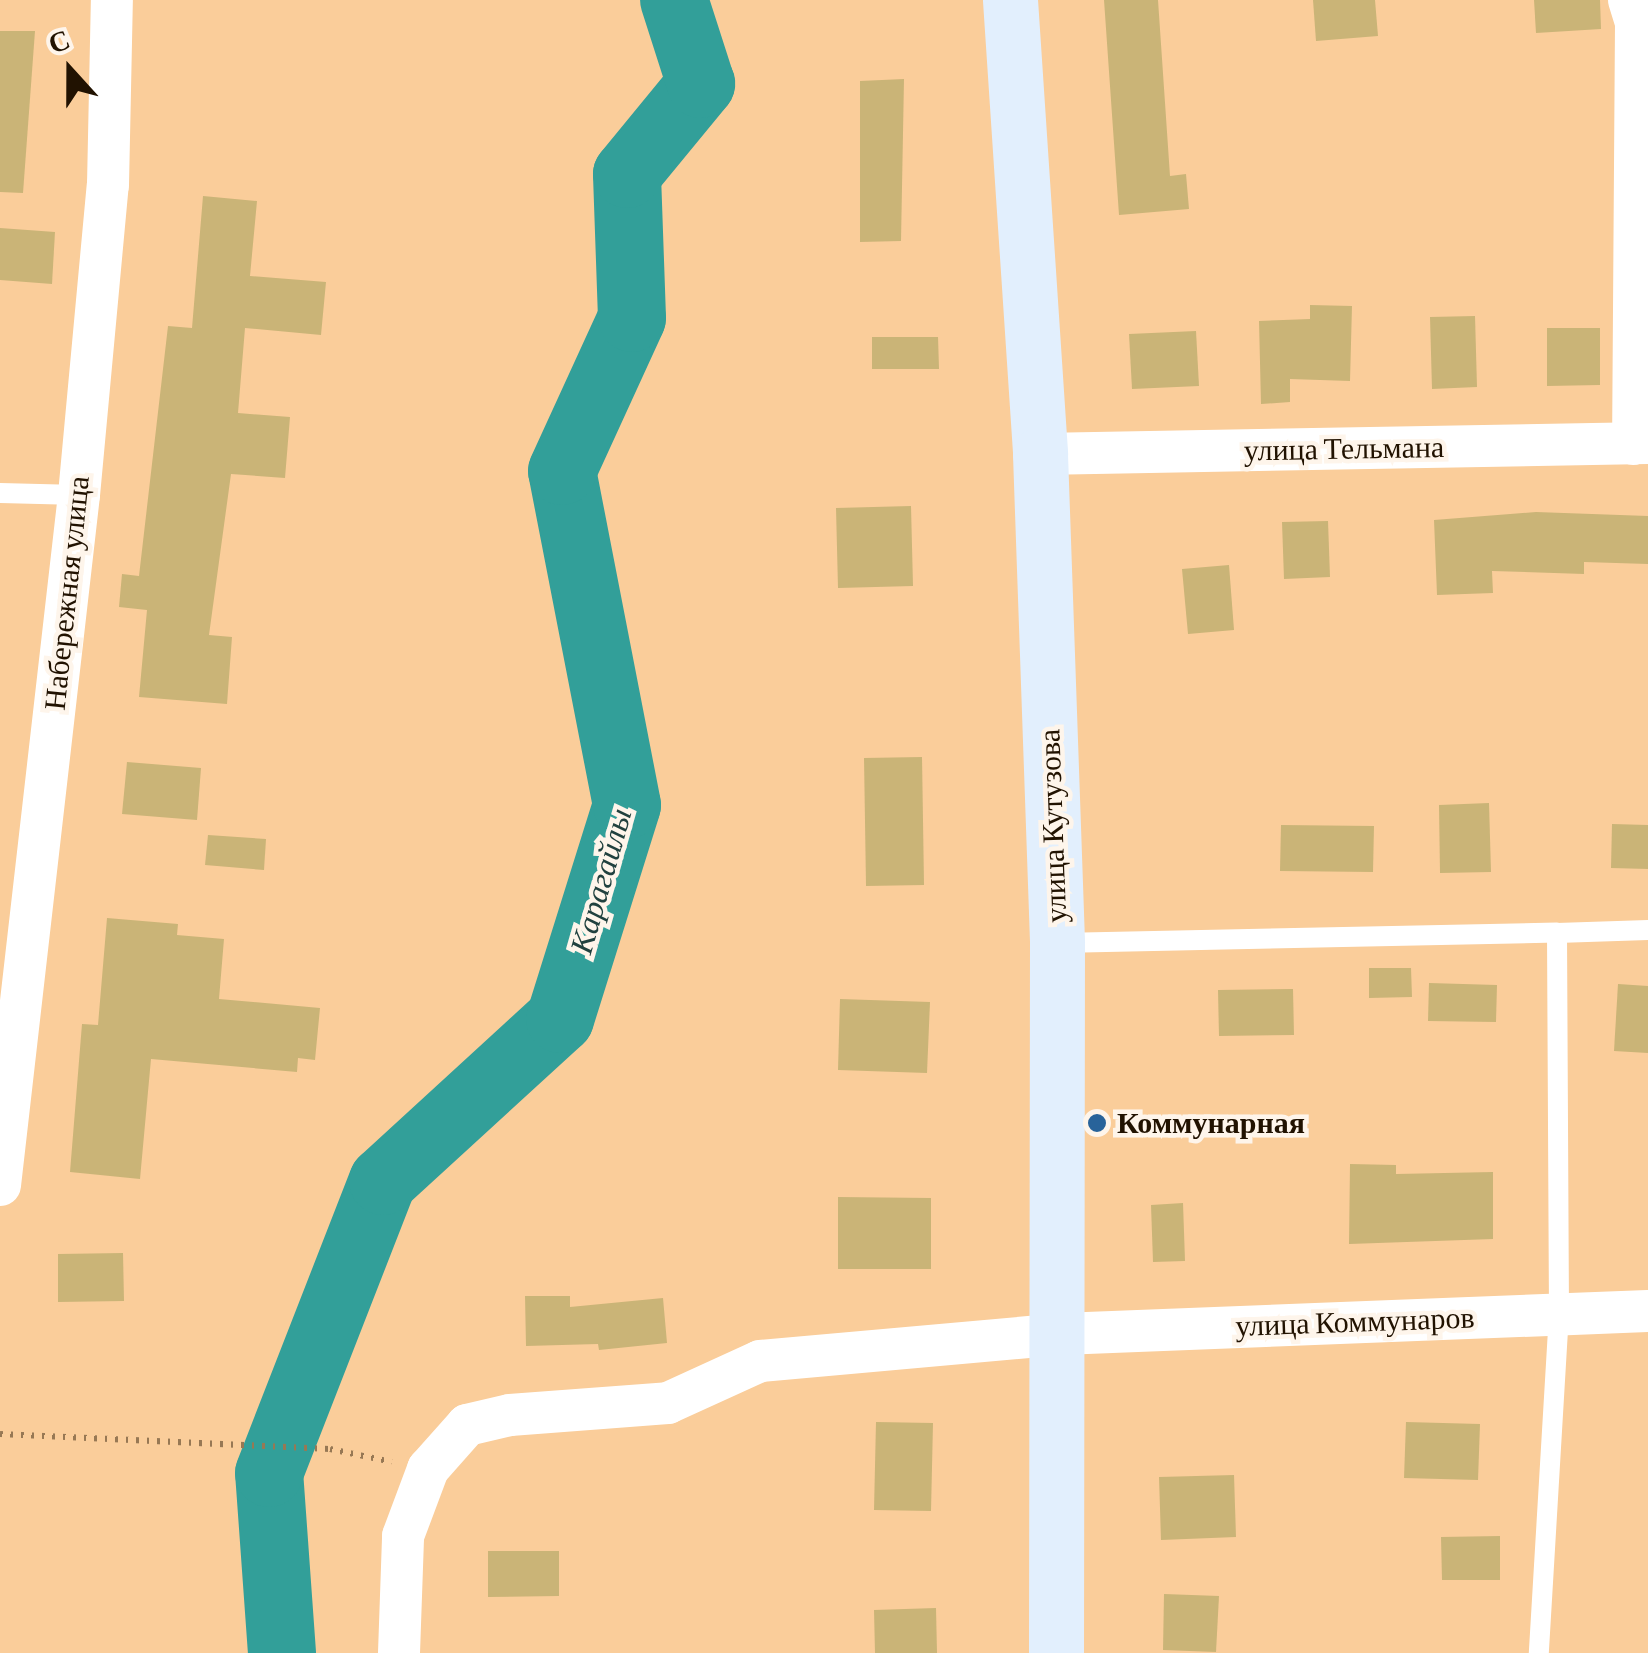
<!DOCTYPE html>
<meta charset="utf-8">
<style>
body{margin:0}
#map{position:relative;width:1648px;height:1653px;overflow:hidden;background:#facd9a;font-family:"Crimson Pro",serif}
div>[style]{position:absolute}
[style*='--x']{left:calc(var(--x)*1px);top:calc(var(--y)*1px);width:calc(var(--w)*1px);rotate:calc(var(--a)*1deg)}
.river>*{height:68px;margin:-34px;padding:0 34px;transform-origin:34px;border-radius:34px;background:#329f99}
.building>*{inset:0;background:#cab477}
.path>*{height:6px;margin-top:-3px;transform-origin:0;background:repeating-linear-gradient(90deg,#977854 0 2.5px,transparent 0 10.5px)}
.service>*{height:20px;margin:-10px;padding:0 10px;transform-origin:10px;border-radius:10px;background:#fff}
.minor>*{height:42px;margin:-21px;padding:0 21px;transform-origin:21px;border-radius:21px;background:#fff}
.secondary>*{height:55px;margin:-27.5px;padding:0 27.5px;transform-origin:27.5px;border-radius:27.5px;background:#e2effd}
.dots>*{width:28px;height:28px;translate:-50% -50%;box-sizing:border-box;border:5px solid #fef5eb;border-radius:50%}
span{translate:-50% -50%;white-space:nowrap;text-align:center;line-height:1.15;-webkit-text-stroke:9px #fef5eb;paint-order:stroke}
.street-label{font-size:30px;color:#211201}
.poi-label{font-size:30px;color:#211201;font-weight:700}
.left{translate:0 -50%;text-align:left}
.water-label{font-size:32px;color:#21413f;font-style:italic}
.north{position:absolute;left:20px;top:20px;width:100px;height:100px;-webkit-text-stroke:8px #fef5eb;paint-order:stroke;rotate:339deg;font-size:28px;font-weight:700;line-height:40px;text-align:center;color:#211201}
.north::after{content:'';display:block;margin:auto;width:35px;height:45px;background:#211201;clip-path:polygon(50% 0,100% 100%,50% 72%,0 100%)}
</style>
<div id="map">
<div class="river">
<div style="--x:282;--y:1653;--w:180;--a:-94.1"></div>
<div style="--x:269;--y:1473;--w:313;--a:-68.7"></div>
<div style="--x:383;--y:1181;--w:240;--a:-42.5"></div>
<div style="--x:560;--y:1019;--w:224;--a:-72.6"></div>
<div style="--x:627;--y:805;--w:340;--a:-101"></div>
<div style="--x:562;--y:471;--w:168;--a:-65.4"></div>
<div style="--x:632;--y:318;--w:144;--a:-92"></div>
<div style="--x:627;--y:174;--w:117;--a:-50.6"></div>
<div style="--x:701;--y:84;--w:88;--a:-107.8"></div>
</div>
<div class="building">
<div style="clip-path:polygon(1104px 0,1158px 0,1170px 176px,1186px 174px,1189px 209px,1119px 215px)"></div>
<div style="clip-path:polygon(1313px 0,1375px 0,1378px 36px,1316px 41px)"></div>
<div style="clip-path:polygon(1534px 0,1600px 0,1601px 29px,1536px 33px)"></div>
<div style="clip-path:polygon(0 31px,35px 31px,23px 193px,0 192px)"></div>
<div style="clip-path:polygon(904px 79px,901px 241px,860px 242px,860px 81px)"></div>
<div style="clip-path:polygon(203px 196px,257px 201px,250px 276px,326px 282px,321px 335px,245px 328px,238px 413px,290px 417px,285px 478px,231px 474px,209px 635px,232px 637px,227px 704px,139px 697px,147px 610px,119px 607px,122px 574px,139px 576px,168px 326px,192px 328px)"></div>
<div style="clip-path:polygon(0 228px,55px 232px,52px 284px,0 280px)"></div>
<div style="clip-path:polygon(1310px 305px,1352px 306px,1350px 381px,1290px 379px,1290px 402px,1261px 404px,1259px 321px,1310px 319px)"></div>
<div style="clip-path:polygon(1475px 316px,1477px 387px,1432px 389px,1430px 317px)"></div>
<div style="clip-path:polygon(1547px 328px,1600px 328px,1600px 385px,1547px 386px)"></div>
<div style="clip-path:polygon(1196px 331px,1199px 386px,1132px 389px,1129px 334px)"></div>
<div style="clip-path:polygon(872px 337px,938px 337px,939px 369px,872px 369px)"></div>
<div style="clip-path:polygon(911px 506px,913px 586px,838px 588px,836px 508px)"></div>
<div style="clip-path:polygon(1536px 512px,1648px 516px,1648px 564px,1584px 562px,1584px 574px,1492px 571px,1493px 593px,1437px 595px,1434px 520px)"></div>
<div style="clip-path:polygon(1328px 521px,1330px 577px,1284px 579px,1282px 522px)"></div>
<div style="clip-path:polygon(1229px 565px,1234px 630px,1188px 634px,1182px 569px)"></div>
<div style="clip-path:polygon(922px 757px,924px 885px,866px 886px,864px 758px)"></div>
<div style="clip-path:polygon(127px 762px,201px 768px,197px 820px,122px 814px)"></div>
<div style="clip-path:polygon(1489px 803px,1491px 872px,1440px 873px,1439px 805px)"></div>
<div style="clip-path:polygon(1612px 824px,1648px 825px,1648px 869px,1611px 868px)"></div>
<div style="clip-path:polygon(1281px 825px,1374px 826px,1373px 872px,1280px 871px)"></div>
<div style="clip-path:polygon(208px 835px,266px 839px,264px 870px,205px 865px)"></div>
<div style="clip-path:polygon(107px 918px,178px 924px,177px 935px,224px 939px,219px 999px,320px 1008px,315px 1060px,298px 1058px,297px 1072px,151px 1059px,140px 1179px,70px 1172px,82px 1024px,98px 1025px)"></div>
<div style="clip-path:polygon(1369px 968px,1411px 968px,1412px 997px,1369px 998px)"></div>
<div style="clip-path:polygon(1429px 983px,1497px 985px,1496px 1022px,1428px 1021px)"></div>
<div style="clip-path:polygon(1618px 984px,1648px 986px,1648px 1053px,1614px 1051px)"></div>
<div style="clip-path:polygon(1293px 989px,1294px 1035px,1219px 1036px,1218px 990px)"></div>
<div style="clip-path:polygon(840px 999px,930px 1002px,927px 1073px,838px 1070px)"></div>
<div style="clip-path:polygon(1350px 1164px,1396px 1165px,1396px 1174px,1493px 1172px,1493px 1239px,1349px 1244px)"></div>
<div style="clip-path:polygon(838px 1197px,931px 1198px,931px 1269px,838px 1269px)"></div>
<div style="clip-path:polygon(1183px 1203px,1185px 1261px,1153px 1262px,1151px 1205px)"></div>
<div style="clip-path:polygon(123px 1253px,124px 1301px,58px 1302px,58px 1254px)"></div>
<div style="clip-path:polygon(525px 1296px,570px 1296px,570px 1307px,663px 1298px,667px 1343px,599px 1350px,598px 1344px,526px 1346px)"></div>
<div style="clip-path:polygon(876px 1422px,933px 1423px,931px 1511px,874px 1510px)"></div>
<div style="clip-path:polygon(1406px 1422px,1480px 1424px,1478px 1480px,1404px 1478px)"></div>
<div style="clip-path:polygon(1234px 1475px,1236px 1537px,1161px 1540px,1159px 1477px)"></div>
<div style="clip-path:polygon(1500px 1536px,1500px 1580px,1442px 1580px,1441px 1537px)"></div>
<div style="clip-path:polygon(488px 1551px,559px 1551px,559px 1596px,488px 1597px)"></div>
<div style="clip-path:polygon(1164px 1594px,1219px 1596px,1216px 1652px,1163px 1650px)"></div>
<div style="clip-path:polygon(936px 1608px,937px 1653px,875px 1653px,874px 1610px)"></div>
</div>
<div class="path">
<div style="--x:0;--y:1434;--w:330;--a:2.6"></div>
<div style="--x:330;--y:1449;--w:63;--a:11.8"></div>
</div>
<div class="service">
<div style="--x:0;--y:493;--w:79;--a:1.5"></div>
<div style="--x:1557;--y:933;--w:91;--a:-1.9"></div>
<div style="--x:1059;--y:943;--w:498;--a:-1.2"></div>
<div style="--x:1557;--y:933;--w:380;--a:89.7"></div>
<div style="--x:1559;--y:1313;--w:341;--a:93.4"></div>
</div>
<div class="minor">
<div style="--x:1629;--y:0;--w:24;--a:73"></div>
<div style="--x:1636;--y:23;--w:421;--a:90.4"></div>
<div style="--x:1040;--y:454;--w:608;--a:-1.04"></div>
<div style="--x:0;--y:1185;--w:695;--a:-83.47"></div>
<div style="--x:79;--y:495;--w:311;--a:-84.7"></div>
<div style="--x:108;--y:185;--w:185;--a:-88.8"></div>
<div style="--x:399;--y:1653;--w:117;--a:-88"></div>
<div style="--x:403;--y:1536;--w:72;--a:-69.5"></div>
<div style="--x:428;--y:1469;--w:59;--a:-48.4"></div>
<div style="--x:467;--y:1425;--w:44;--a:-13.1"></div>
<div style="--x:510;--y:1415;--w:158;--a:-4.3"></div>
<div style="--x:668;--y:1403;--w:101;--a:-24.5"></div>
<div style="--x:760;--y:1361;--w:302;--a:-5.1"></div>
<div style="--x:1061;--y:1334;--w:587;--a:-2.24"></div>
</div>
<div class="secondary">
<div style="--x:1010;--y:0;--w:455;--a:86.2"></div>
<div style="--x:1040;--y:454;--w:489;--a:88"></div>
<div style="--x:1057;--y:943;--w:710;--a:90.08"></div>
</div>
<div class="dots">
<div style="left:1097px;top:1123px;background:#28639a"></div>
</div>
<div class="street-label">
<span style="left:1344px;top:449px;rotate:-1deg">улица Тельмана</span>
<span style="left:67px;top:593px;rotate:-84deg">Набережная улица</span>
<span style="left:1053px;top:826px;rotate:-92deg">улица Кутузова</span>
<span style="left:1355px;top:1322px;rotate:-2deg">улица Коммунаров</span>
</div>
<div class="poi-label">
<span class="left" style="left:1117px;top:1123px">Коммунарная</span>
</div>
<div class="water-label">
<span style="left:601px;top:881px;rotate:-74deg">Карагайлы</span>
</div>
<div class="north">С</div>
</div>
